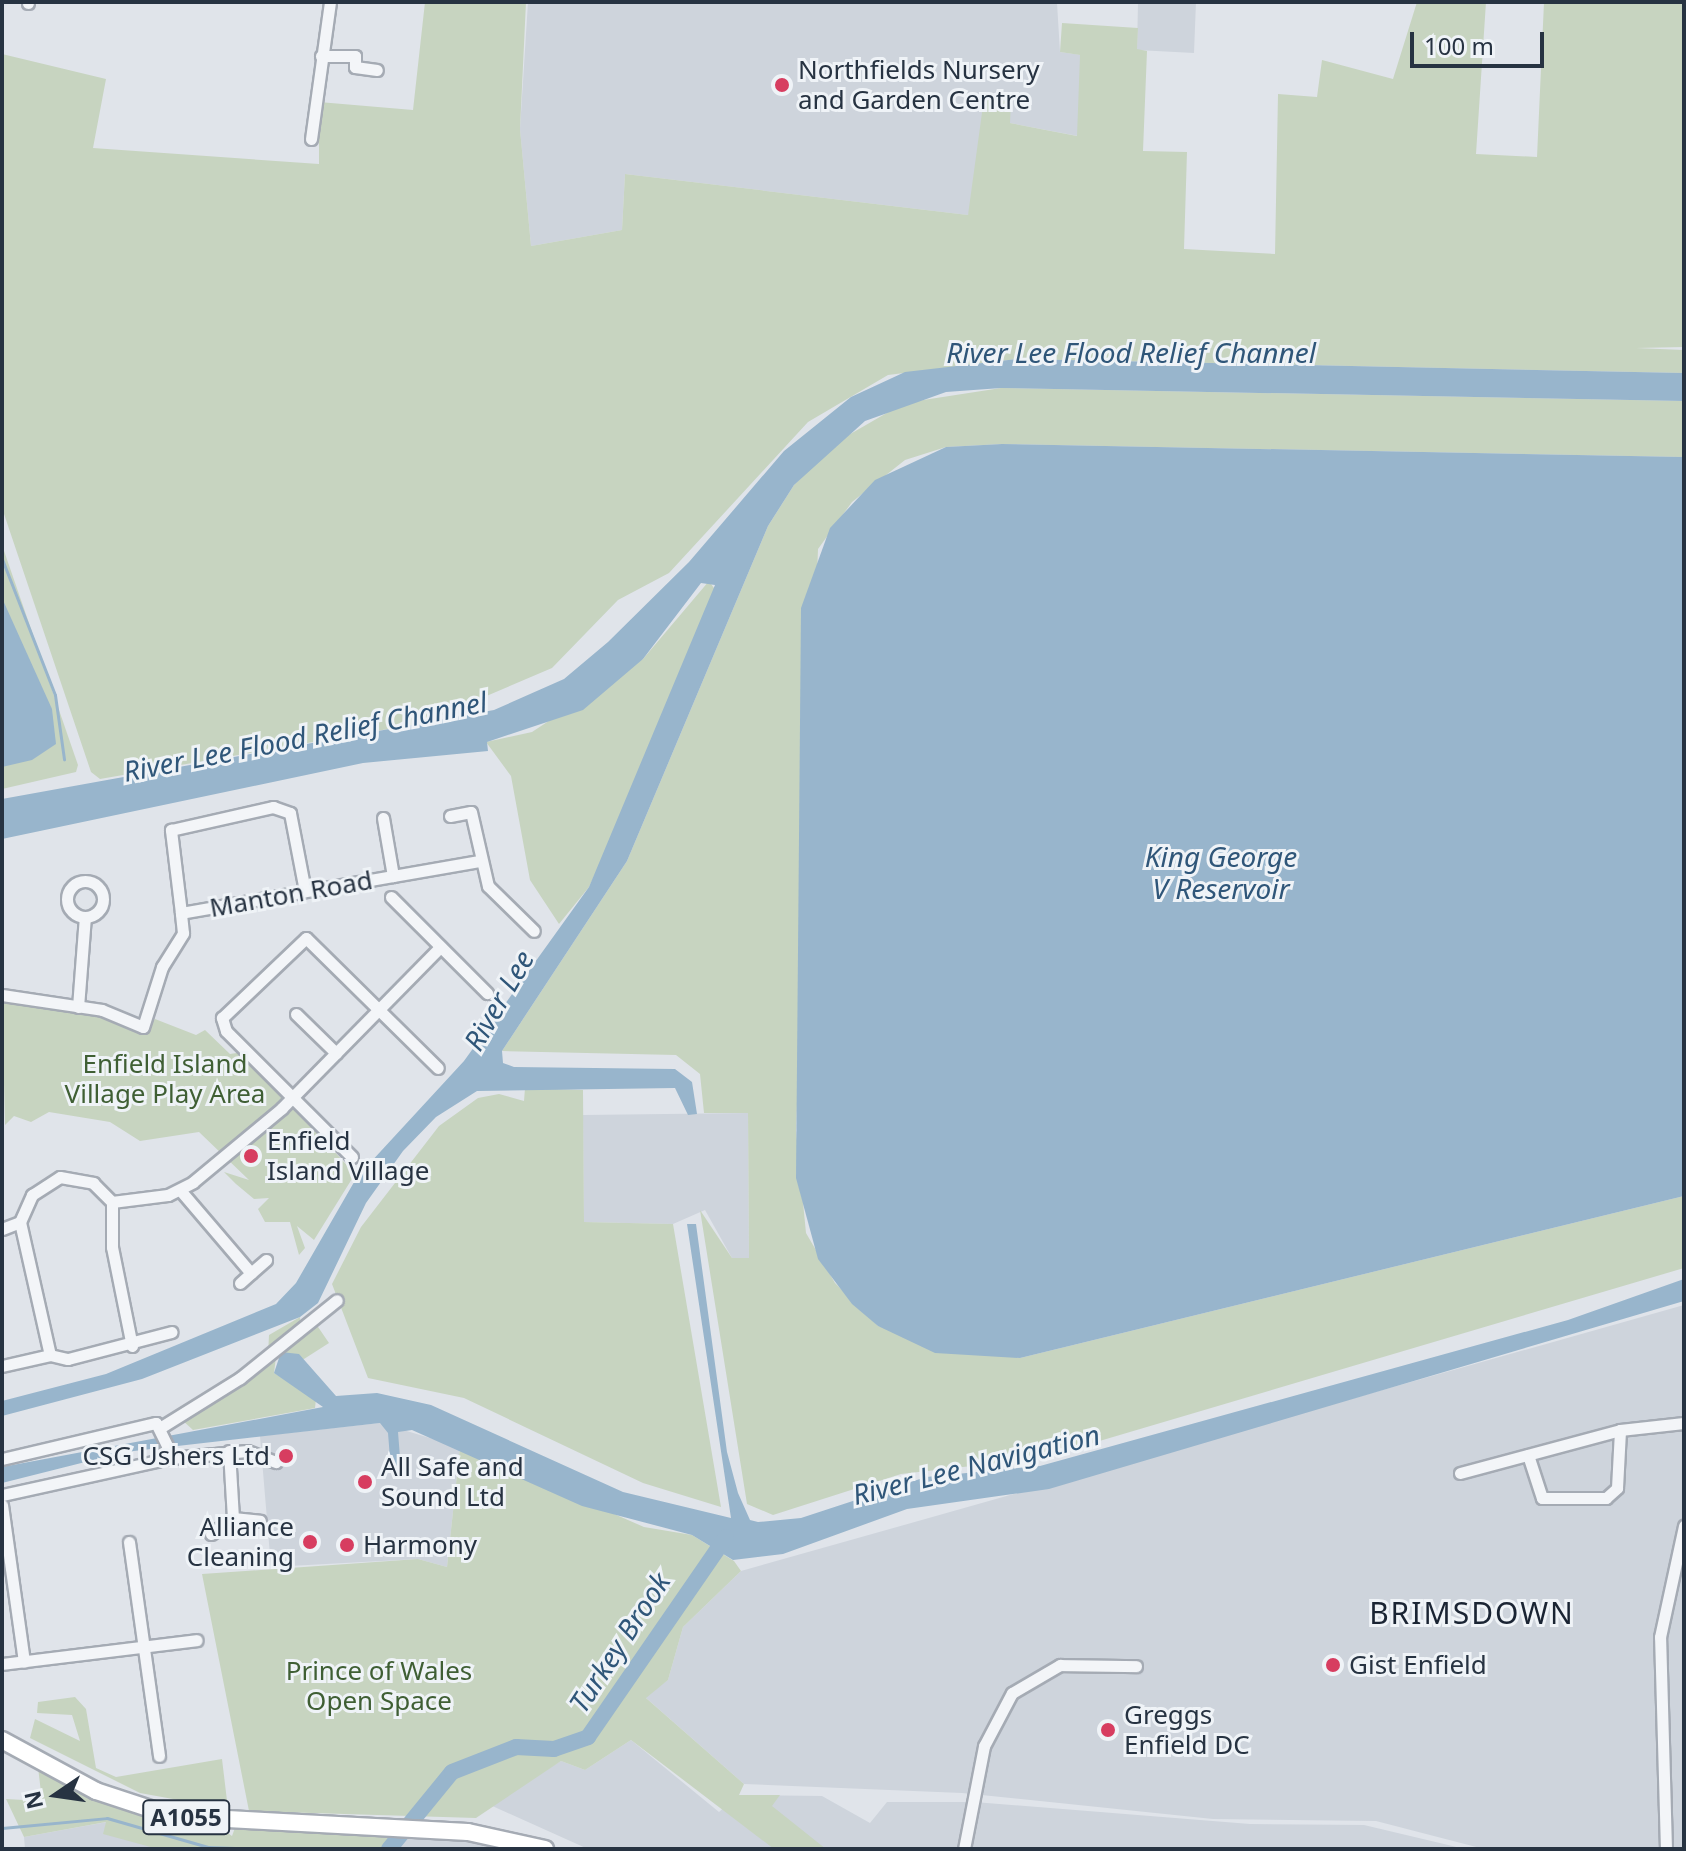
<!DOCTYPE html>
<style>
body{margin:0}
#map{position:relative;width:1686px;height:1851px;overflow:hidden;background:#e0e4ea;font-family:"Noto Sans",sans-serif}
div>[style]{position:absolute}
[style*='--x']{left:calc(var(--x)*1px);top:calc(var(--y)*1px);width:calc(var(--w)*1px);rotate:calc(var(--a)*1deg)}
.built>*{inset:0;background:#ced4dc}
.green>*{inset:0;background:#c7d4c0}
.water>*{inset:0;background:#98b5cc}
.stream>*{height:3px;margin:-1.5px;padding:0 1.5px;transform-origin:1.5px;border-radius:1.5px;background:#98b5cc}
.river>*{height:16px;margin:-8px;padding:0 8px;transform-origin:8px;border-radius:8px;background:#98b5cc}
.roads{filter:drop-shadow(2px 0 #a5abb4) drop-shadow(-2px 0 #a5abb4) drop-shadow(0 2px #a5abb4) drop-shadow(0 -2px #a5abb4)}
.street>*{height:11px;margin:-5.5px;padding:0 5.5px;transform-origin:5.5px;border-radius:5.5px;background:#f3f5f8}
.street>.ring{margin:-5.5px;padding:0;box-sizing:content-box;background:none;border:11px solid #f3f5f8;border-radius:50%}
.primary>*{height:16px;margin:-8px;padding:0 8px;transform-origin:8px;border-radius:8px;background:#fff}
.dots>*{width:22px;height:22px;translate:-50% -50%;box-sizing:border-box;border:4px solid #eff3f7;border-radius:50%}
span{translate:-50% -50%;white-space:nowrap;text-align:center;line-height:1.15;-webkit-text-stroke:6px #eff3f7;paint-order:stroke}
.shield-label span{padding:2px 6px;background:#eff3f7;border:2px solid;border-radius:6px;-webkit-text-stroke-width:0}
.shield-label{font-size:24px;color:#273342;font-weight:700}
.poi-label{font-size:26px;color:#273342}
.left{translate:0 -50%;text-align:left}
.right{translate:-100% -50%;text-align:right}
.street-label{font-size:26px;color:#273342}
.park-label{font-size:26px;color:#3f5f34}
.water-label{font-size:28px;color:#2f5679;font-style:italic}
.quarter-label{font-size:30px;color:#1a2433;letter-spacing:2px}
.frame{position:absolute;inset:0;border:4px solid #273342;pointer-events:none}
.north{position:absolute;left:16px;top:1755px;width:80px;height:80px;-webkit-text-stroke:6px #eff3f7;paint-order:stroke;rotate:257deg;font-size:22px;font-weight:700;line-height:32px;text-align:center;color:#273342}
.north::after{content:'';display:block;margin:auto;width:28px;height:36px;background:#273342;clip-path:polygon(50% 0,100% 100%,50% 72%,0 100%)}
.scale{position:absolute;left:1410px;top:32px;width:134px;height:36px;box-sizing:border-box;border:4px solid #273342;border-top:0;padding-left:10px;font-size:24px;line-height:28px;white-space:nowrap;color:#273342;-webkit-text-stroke:6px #eff3f7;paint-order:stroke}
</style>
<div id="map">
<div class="built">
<div style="clip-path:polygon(528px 2px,1057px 3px,1060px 52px,1081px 55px,1078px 136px,1010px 123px,968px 215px,625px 174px,622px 230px,531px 246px,520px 129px)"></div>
<div style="clip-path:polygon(1138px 2px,1196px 2px,1194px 53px,1137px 50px)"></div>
<div style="clip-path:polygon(748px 1113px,749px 1259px,732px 1258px,705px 1210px,673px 1224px,584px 1222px,583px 1115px)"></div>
<div style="clip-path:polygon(1684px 1305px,1684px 1849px,1484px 1849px,1376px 1821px,1213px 1819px,962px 1793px,744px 1784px,645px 1697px,668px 1680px,683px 1627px,741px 1571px)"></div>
<div style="clip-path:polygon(380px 1423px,460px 1447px,447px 1567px,418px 1559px,271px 1567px,260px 1436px)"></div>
<div style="clip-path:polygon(631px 1740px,719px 1812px,738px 1795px,822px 1796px,870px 1823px,887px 1802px,974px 1802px,1250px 1824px,1364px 1825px,1465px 1849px,588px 1849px,488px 1804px,561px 1761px,585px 1770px)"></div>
<div style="clip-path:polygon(107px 1822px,213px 1849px,25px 1849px,24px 1837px)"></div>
<div style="clip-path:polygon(407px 1839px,475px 1841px,518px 1849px,398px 1849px)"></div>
</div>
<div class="green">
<div style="clip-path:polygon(425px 2px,526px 2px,520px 129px,531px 246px,622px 230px,625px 174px,968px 215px,984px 98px,1011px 102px,1010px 123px,1077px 136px,1080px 55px,1060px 52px,1062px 23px,1138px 28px,1137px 49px,1147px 51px,1143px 151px,1187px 152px,1184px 249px,1275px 254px,1278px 94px,1317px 97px,1322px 60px,1393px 79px,1417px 2px,1486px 2px,1476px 154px,1537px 157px,1544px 2px,1684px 2px,1684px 347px,1636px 348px,1684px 350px,1684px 373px,1017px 359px,888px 375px,808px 422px,669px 573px,618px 600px,552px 668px,423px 723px,100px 779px,91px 772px,2px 508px,2px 54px,106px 79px,93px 148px,319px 164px,319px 102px,413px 110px)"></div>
<div style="clip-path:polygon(1001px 388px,1684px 401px,1684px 457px,1002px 444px,946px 447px,905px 460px,852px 502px,818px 549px,796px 1131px,806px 1233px,835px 1283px,878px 1326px,1020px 1358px,1684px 1196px,1684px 1268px,1042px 1458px,901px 1474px,773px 1515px,747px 1504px,700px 1210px,732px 1258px,749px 1258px,748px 1113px,704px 1113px,700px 1074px,676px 1055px,502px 1051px,627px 861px,768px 526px,794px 485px,833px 444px,904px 403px)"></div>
<div style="clip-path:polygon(2px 545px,78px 765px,76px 772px,2px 789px)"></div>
<div style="clip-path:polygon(709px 581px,716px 591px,617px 827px,589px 887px,559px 924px,530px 880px,511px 776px,486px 742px,532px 732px,643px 659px)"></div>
<div style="clip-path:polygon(2px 1001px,93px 1012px,144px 1030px,155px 1019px,196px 1035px,205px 1030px,230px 1054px,243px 1052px,355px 1174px,314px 1240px,297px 1226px,305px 1248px,299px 1255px,290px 1222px,265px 1222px,258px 1209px,269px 1198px,254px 1199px,236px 1184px,224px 1172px,249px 1180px,199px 1132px,140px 1141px,110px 1122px,49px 1112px,31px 1122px,14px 1116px,5px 1125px)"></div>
<div style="clip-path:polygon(525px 1088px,583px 1090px,584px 1222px,673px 1224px,721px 1507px,643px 1483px,464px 1398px,368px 1378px,332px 1284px,361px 1227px,439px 1126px,478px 1098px,499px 1094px,524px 1101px)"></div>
<div style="clip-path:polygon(300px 1317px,301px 1329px,316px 1324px,329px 1343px,304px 1359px,276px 1357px,274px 1373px,316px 1399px,315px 1408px,193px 1430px,181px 1419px,268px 1355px,269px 1335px)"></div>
<div style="clip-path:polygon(460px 1447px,644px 1527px,692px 1535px,734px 1561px,741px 1571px,683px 1627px,668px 1680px,646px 1698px,744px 1784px,739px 1795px,780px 1795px,772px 1806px,826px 1849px,774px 1849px,631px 1740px,585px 1770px,561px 1761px,476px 1818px,249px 1811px,202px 1574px,418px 1559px,447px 1567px)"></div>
<div style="clip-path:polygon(75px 1697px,86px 1709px,96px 1768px,116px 1777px,222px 1759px,228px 1809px,140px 1793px,30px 1738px,35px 1719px,80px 1741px,72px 1715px,37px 1713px,38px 1702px)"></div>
<div style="clip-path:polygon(38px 1767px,143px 1813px,218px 1826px,232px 1836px,236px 1825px,407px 1839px,398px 1849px,158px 1849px,103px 1834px,106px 1822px,24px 1837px,6px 1799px,42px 1801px)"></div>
</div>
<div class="water">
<div style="clip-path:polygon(1017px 359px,1684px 373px,1684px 401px,1001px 388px,946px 392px,865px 421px,794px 485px,768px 526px,627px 861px,502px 1051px,503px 1063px,514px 1067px,675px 1069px,692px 1082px,697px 1114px,688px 1115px,675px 1088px,477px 1091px,436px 1117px,403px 1151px,366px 1203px,318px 1303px,300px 1317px,142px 1379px,2px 1416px,2px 1401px,106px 1374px,276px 1304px,296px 1283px,357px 1177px,464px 1061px,589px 887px,715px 585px,701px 583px,643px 659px,583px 710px,487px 742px,488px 751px,363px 763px,2px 839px,2px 799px,494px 710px,564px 679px,608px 642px,689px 562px,784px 451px,851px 397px,905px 372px)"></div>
<div style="clip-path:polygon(1002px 444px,1684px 457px,1684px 1196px,1020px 1358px,935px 1353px,878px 1326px,852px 1304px,818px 1259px,796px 1178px,801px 608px,830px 528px,875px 480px,946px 447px)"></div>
<div style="clip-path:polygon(2px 598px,52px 709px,56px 744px,32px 760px,2px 767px)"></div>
<div style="clip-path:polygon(687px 1224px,696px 1224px,727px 1452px,738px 1493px,750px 1520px,758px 1522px,801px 1518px,926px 1477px,1040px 1466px,1568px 1320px,1684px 1279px,1684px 1301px,1049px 1489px,907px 1509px,783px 1554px,733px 1560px,692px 1535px,582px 1506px,412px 1430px,398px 1432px,401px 1470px,391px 1471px,388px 1433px,380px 1423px,125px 1452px,2px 1483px,2px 1467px,323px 1407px,274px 1373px,281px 1352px,299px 1354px,336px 1396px,377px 1393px,431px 1405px,623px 1492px,731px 1518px)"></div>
</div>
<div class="stream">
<div style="--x:2;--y:559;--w:146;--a:68.7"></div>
<div style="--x:55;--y:695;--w:65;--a:82"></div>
<div style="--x:2;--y:1828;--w:105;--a:-5.4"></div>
<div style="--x:107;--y:1818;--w:105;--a:16"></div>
<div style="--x:208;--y:1847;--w:54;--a:2.1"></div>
</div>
<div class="river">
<div style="--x:389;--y:1849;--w:99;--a:-50.7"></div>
<div style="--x:452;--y:1772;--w:69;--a:-21.3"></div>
<div style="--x:516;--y:1747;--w:38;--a:3"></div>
<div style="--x:554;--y:1749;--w:36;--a:-19"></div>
<div style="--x:588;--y:1737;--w:243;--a:-55.4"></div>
</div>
<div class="roads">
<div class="street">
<div style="--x:28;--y:2;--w:1;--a:90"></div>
<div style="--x:321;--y:56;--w:34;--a:0"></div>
<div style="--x:355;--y:56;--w:11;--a:90"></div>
<div style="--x:355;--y:67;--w:22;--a:8"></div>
<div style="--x:311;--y:139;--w:138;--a:-82.1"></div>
<div style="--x:450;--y:816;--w:21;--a:-11"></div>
<div style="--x:471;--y:812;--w:76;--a:77.1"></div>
<div style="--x:488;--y:886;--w:64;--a:44.4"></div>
<div style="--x:383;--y:818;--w:59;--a:80.2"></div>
<div class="ring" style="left:67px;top:881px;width:25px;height:25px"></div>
<div style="--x:391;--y:897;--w:136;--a:45"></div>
<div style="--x:181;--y:913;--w:84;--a:-96.9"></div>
<div style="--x:171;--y:830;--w:105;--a:-12.7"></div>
<div style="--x:273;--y:807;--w:18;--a:19"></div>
<div style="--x:290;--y:813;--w:79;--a:79.1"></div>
<div style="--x:2;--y:995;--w:101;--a:8.5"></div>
<div style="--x:102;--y:1010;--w:44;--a:22.5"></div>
<div style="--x:143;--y:1027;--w:63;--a:-72.4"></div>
<div style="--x:162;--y:967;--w:40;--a:-58"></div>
<div style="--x:183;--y:933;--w:20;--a:-96"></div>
<div style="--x:181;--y:913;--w:303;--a:-9.9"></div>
<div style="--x:78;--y:1007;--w:90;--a:-85.6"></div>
<div style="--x:296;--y:1014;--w:56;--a:44.3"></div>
<div style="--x:352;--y:1157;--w:178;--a:-135"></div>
<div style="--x:226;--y:1031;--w:14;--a:-107"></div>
<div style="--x:222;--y:1018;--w:116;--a:-43.6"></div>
<div style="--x:306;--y:938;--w:185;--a:44.6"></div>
<div style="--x:180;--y:1190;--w:109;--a:49.5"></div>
<div style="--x:251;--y:1273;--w:20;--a:-41"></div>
<div style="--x:112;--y:1202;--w:56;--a:-7.1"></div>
<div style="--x:168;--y:1195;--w:28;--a:-27"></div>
<div style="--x:193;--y:1182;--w:116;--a:-39.7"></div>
<div style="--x:282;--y:1108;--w:226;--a:-45.5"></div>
<div style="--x:112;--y:1202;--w:45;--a:90"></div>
<div style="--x:112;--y:1247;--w:101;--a:78.6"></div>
<div style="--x:20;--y:1222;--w:136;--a:77.3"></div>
<div style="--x:20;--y:1222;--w:30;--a:-66"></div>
<div style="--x:32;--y:1195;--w:33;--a:-33"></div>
<div style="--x:60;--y:1177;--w:34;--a:10"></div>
<div style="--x:93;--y:1183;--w:27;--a:45"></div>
<div style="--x:2;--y:1229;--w:19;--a:-21"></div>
<div style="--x:240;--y:1283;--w:15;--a:-42"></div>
<div style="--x:50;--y:1355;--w:18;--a:13"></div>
<div style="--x:68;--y:1359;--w:107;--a:-14.6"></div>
<div style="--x:2;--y:1366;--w:49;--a:-12.9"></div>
<div style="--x:163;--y:1426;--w:91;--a:-31.9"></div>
<div style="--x:240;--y:1378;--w:124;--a:-38.8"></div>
<div style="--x:229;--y:1451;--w:67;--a:86.6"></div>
<div style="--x:1528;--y:1455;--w:45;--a:72"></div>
<div style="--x:1542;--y:1498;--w:64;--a:0"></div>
<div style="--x:1606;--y:1498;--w:15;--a:-42"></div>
<div style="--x:1617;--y:1488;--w:58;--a:-87"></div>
<div style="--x:2;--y:1459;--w:158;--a:-13.2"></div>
<div style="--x:156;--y:1423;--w:28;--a:64"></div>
<div style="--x:168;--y:1448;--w:17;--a:130"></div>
<div style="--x:157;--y:1461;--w:159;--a:167.6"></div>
<div style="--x:161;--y:1459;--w:86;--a:-5.3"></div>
<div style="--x:247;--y:1451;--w:31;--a:21"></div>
<div style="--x:1460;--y:1473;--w:166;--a:-15"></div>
<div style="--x:1620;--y:1430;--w:64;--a:-6.2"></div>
<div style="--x:2;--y:1505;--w:158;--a:82"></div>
<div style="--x:211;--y:1534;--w:27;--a:-36"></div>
<div style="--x:233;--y:1518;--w:27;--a:6"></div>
<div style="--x:129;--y:1542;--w:216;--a:82"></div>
<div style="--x:2;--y:1664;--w:196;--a:-7"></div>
<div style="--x:964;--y:1849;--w:105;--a:-79"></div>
<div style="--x:984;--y:1746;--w:60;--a:-62.2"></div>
<div style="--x:1012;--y:1693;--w:56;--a:-30.3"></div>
<div style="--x:1060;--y:1665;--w:76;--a:0.8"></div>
<div style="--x:1666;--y:1849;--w:212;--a:-91.6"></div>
<div style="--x:1660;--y:1637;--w:114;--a:-77.8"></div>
</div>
<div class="primary">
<div style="--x:2;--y:1740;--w:107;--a:28.5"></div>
<div style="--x:96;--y:1791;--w:80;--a:18.2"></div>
<div style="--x:172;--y:1816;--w:296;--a:3.1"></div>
<div style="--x:468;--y:1832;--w:79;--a:12.4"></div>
</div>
</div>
<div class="dots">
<div style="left:782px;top:85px;background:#d73d60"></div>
<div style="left:251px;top:1156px;background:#d73d60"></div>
<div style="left:286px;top:1456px;background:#d73d60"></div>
<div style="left:365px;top:1482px;background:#d73d60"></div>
<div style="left:310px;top:1542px;background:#d73d60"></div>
<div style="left:347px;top:1545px;background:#d73d60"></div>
<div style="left:1333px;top:1665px;background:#d73d60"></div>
<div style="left:1108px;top:1730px;background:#d73d60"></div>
</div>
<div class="shield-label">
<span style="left:186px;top:1817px">A1055</span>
</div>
<div class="poi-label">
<span class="left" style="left:798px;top:85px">Northfields Nursery<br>and Garden Centre</span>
<span class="left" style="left:267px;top:1156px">Enfield<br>Island Village</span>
<span class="right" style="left:270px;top:1456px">CSG Ushers Ltd</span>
<span class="left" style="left:381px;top:1482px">All Safe and<br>Sound Ltd</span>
<span class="right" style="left:294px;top:1542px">Alliance<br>Cleaning</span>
<span class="left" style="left:363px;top:1545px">Harmony</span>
<span class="left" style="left:1349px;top:1665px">Gist Enfield</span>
<span class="left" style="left:1124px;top:1730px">Greggs<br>Enfield DC</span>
</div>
<div class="street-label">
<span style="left:291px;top:894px;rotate:-10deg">Manton Road</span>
</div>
<div class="park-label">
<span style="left:165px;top:1079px">Enfield Island<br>Village Play Area</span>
<span style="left:379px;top:1686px">Prince of Wales<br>Open Space</span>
</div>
<div class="water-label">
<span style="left:1131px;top:352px">River Lee Flood Relief Channel</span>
<span style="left:305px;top:736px;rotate:-11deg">River Lee Flood Relief Channel</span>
<span style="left:1221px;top:872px">King George<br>V Reservoir</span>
<span style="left:498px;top:1000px;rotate:-60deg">River Lee</span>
<span style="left:976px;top:1464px;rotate:-14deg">River Lee Navigation</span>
<span style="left:619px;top:1642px;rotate:-57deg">Turkey Brook</span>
</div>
<div class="quarter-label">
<span style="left:1472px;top:1613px">BRIMSDOWN</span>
</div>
<div class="frame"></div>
<div class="north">N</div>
<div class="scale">100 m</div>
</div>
